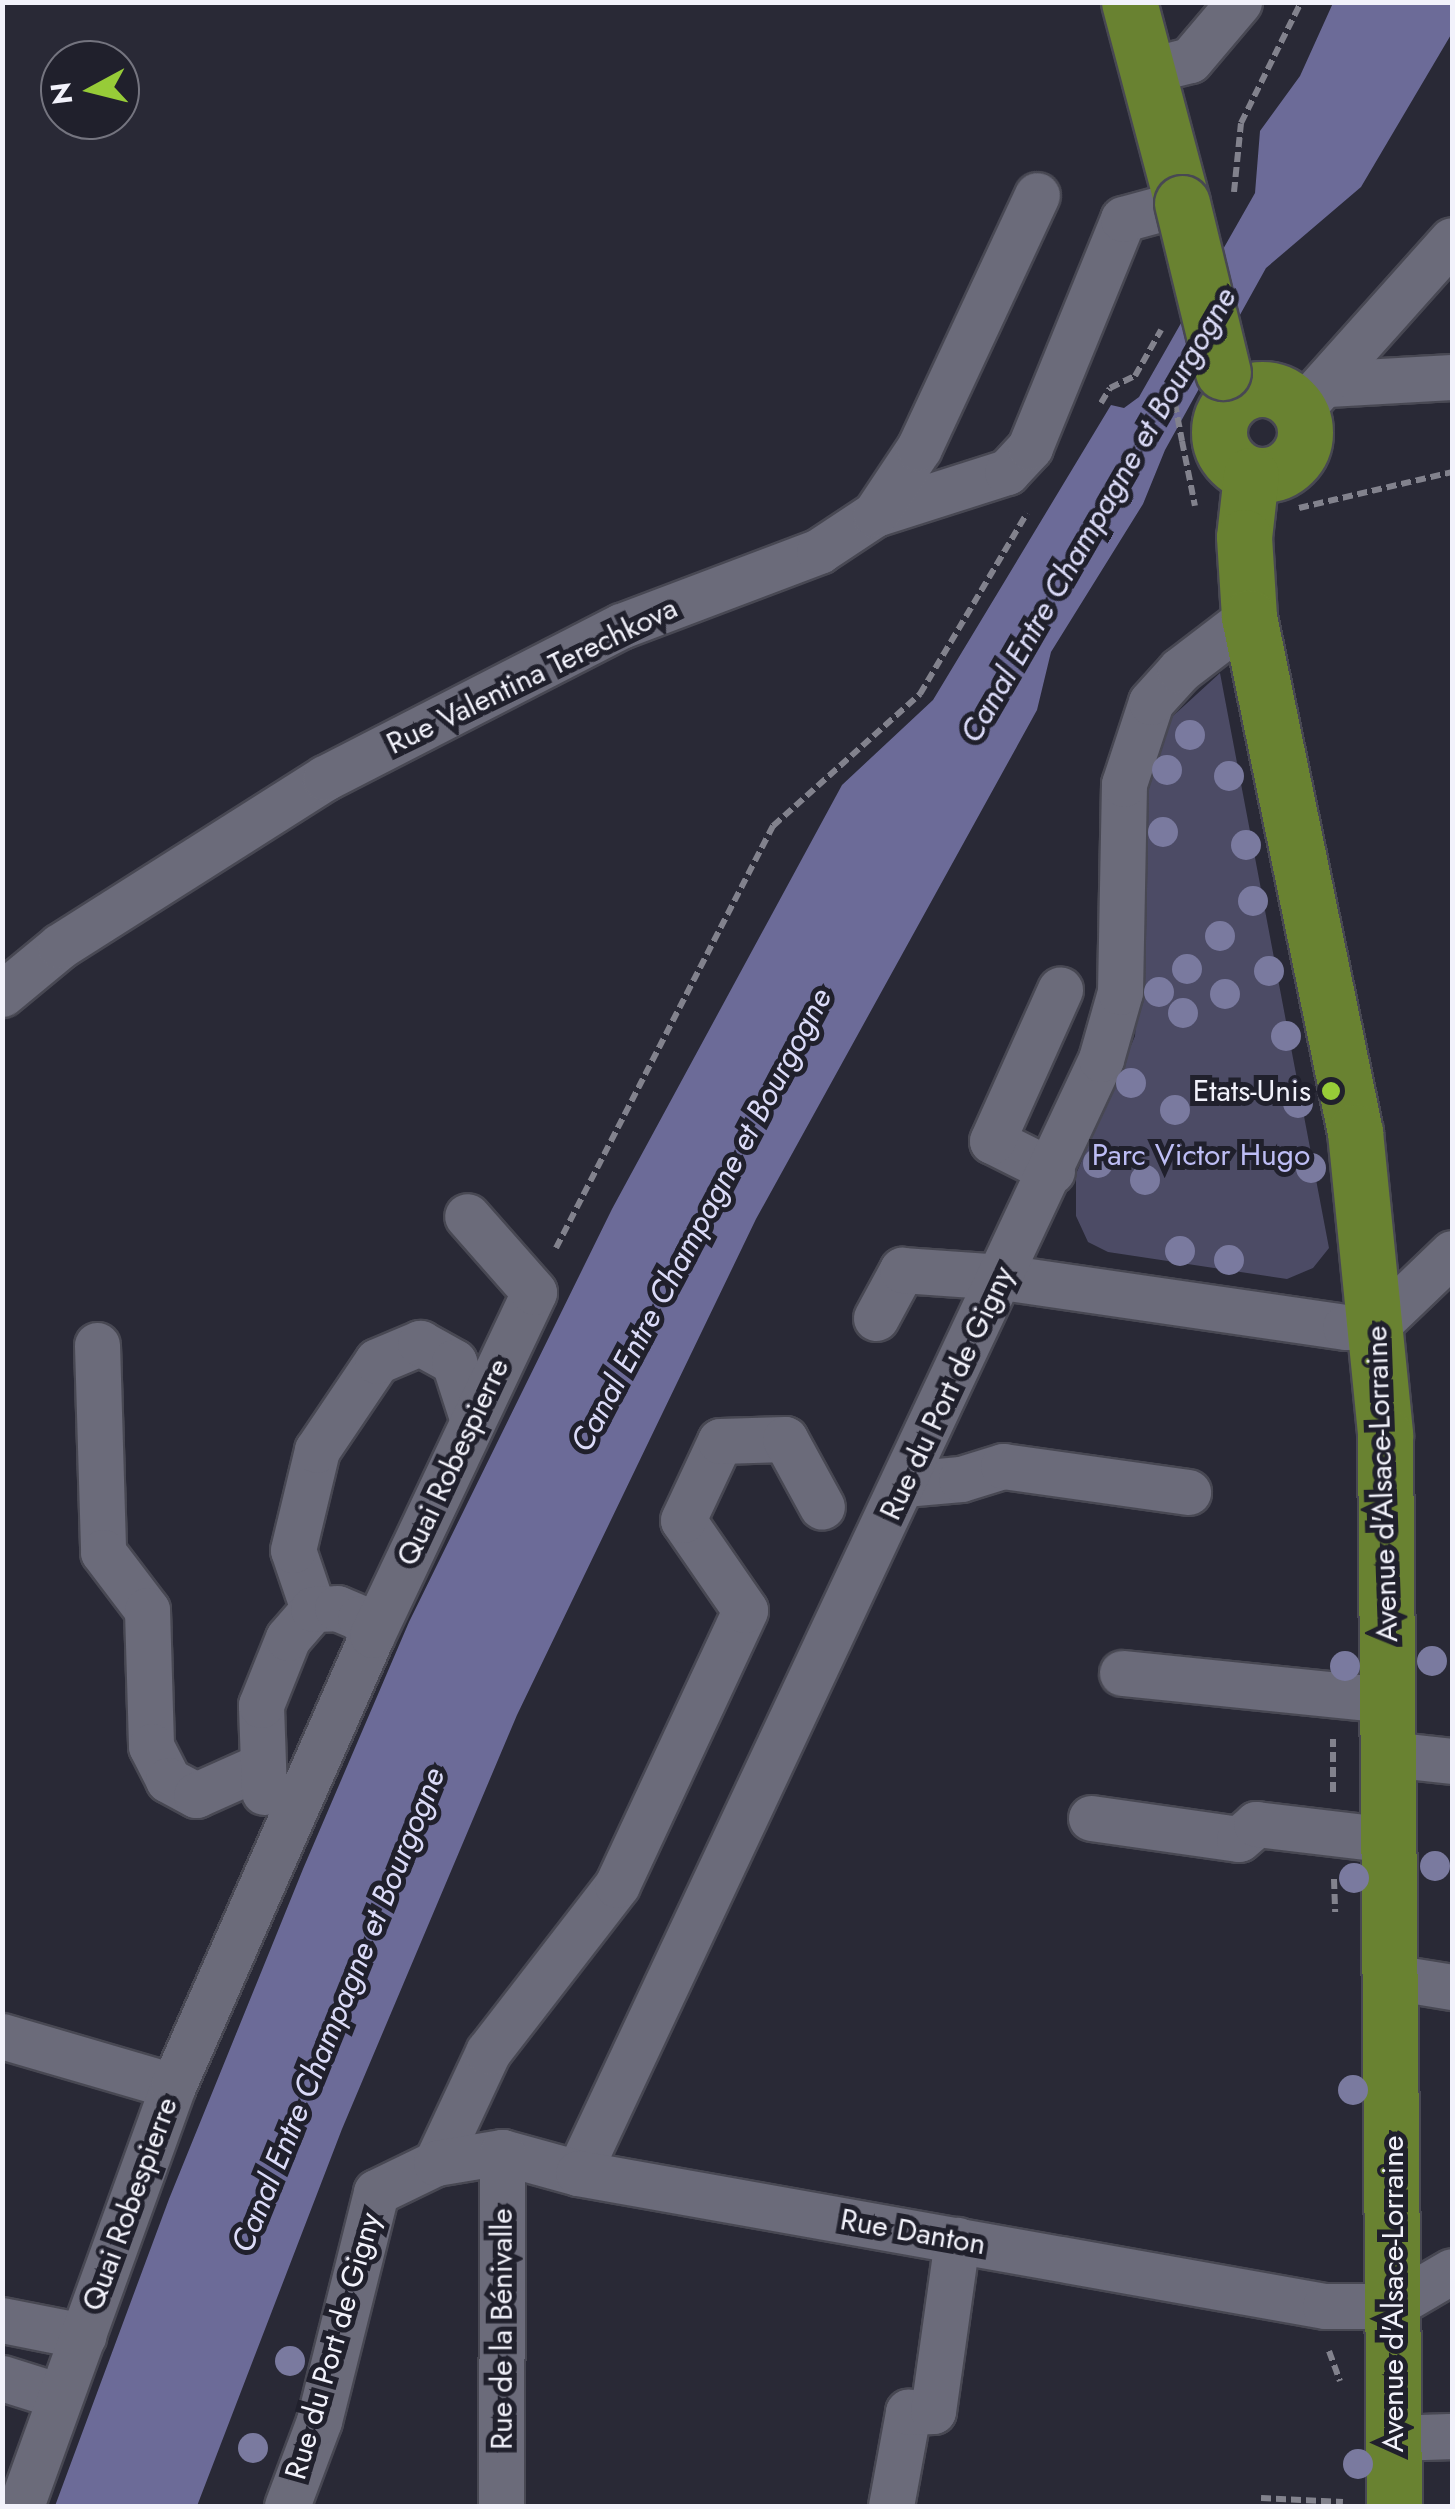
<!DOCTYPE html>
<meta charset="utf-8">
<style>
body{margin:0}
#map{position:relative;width:1455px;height:2509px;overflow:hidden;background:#292936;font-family:Jost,sans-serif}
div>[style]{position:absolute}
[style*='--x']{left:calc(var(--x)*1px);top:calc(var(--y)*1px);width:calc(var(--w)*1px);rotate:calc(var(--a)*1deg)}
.green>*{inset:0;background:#4c4b65}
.water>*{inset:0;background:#6c6b98}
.path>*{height:6px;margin-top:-3px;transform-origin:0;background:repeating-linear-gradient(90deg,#82828d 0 10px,transparent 0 15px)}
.roads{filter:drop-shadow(2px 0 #484853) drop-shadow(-2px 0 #484853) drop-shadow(0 2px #484853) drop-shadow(0 -2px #484853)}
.minor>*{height:45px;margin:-22.5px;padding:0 22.5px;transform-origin:22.5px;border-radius:22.5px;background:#6b6b7a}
.major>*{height:55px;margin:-27.5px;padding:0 27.5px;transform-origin:27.5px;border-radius:27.5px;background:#698231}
.major>.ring{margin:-27.5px;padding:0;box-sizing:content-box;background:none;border:55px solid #698231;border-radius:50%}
.path-bridge>*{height:6px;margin-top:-3px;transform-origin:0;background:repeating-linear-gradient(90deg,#82828d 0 10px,transparent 0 15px)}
.bridges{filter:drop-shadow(2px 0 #484853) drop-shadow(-2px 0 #484853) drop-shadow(0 2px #484853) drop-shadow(0 -2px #484853)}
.major-bridge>*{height:55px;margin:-27.5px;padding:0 27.5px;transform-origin:27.5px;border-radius:27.5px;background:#698231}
.trees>*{width:30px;height:30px;margin:-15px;border-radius:50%;background:#7a7a9f}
.dots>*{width:28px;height:28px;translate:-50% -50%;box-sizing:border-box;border:5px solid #20202c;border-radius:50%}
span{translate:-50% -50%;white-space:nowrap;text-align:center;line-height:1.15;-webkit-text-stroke:10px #20202c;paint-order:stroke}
.street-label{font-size:30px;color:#f2f2fb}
.poi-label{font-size:30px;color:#f2f2fb}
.right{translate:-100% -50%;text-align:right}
.park-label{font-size:30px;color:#bdbdf5}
.water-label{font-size:32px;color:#dbdbf8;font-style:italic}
.frame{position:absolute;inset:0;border:5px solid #f2f2fb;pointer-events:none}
.north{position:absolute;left:40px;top:40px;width:100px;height:100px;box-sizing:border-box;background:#20202c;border:2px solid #74747f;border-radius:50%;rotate:263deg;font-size:28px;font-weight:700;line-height:40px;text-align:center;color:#f2f2fb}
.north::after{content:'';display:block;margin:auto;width:35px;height:45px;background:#97cc38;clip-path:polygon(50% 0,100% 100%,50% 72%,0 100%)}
</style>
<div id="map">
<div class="green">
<div style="clip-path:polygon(1220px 673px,1329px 1248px,1313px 1268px,1287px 1279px,1108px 1252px,1088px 1242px,1076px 1216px,1076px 1174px,1135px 1036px,1142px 934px,1137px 806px,1162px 726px)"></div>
</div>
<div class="water">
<div style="clip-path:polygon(1333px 3px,1452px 3px,1452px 33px,1361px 187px,1266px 268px,1165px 450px,1143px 504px,1051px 652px,1037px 710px,756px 1219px,517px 1715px,342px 2129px,197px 2506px,55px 2506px,169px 2199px,303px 1869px,409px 1622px,612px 1209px,842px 785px,933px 700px,1111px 405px,1124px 408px,1139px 397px,1255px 193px,1260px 131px,1300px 76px)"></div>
</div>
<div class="path">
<div style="--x:1234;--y:192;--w:69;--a:-84.2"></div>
<div style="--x:1241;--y:123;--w:135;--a:-63.6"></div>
<div style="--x:1101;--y:403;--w:17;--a:-59"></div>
<div style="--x:1110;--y:388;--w:28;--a:-26"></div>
<div style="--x:1135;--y:376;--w:53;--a:-60.5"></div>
<div style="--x:1182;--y:441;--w:66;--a:78.7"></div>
<div style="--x:1299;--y:508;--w:157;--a:-13.2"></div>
<div style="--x:556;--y:1248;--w:475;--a:-62.8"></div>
<div style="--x:773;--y:826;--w:198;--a:-41.9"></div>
<div style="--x:920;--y:694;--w:210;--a:-59.4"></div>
<div style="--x:1333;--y:1792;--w:53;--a:-90"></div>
<div style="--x:1334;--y:1879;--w:33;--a:88"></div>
<div style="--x:1329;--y:2351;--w:32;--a:70"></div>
<div style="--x:1261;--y:2498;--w:82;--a:2.8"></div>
</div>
<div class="roads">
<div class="minor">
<div style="--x:1146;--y:71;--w:45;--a:-14"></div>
<div style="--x:1190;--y:60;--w:76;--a:-49.8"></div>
<div style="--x:1328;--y:384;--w:124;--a:-3.2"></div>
<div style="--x:1299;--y:411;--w:229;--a:-48.2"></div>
<div style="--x:875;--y:514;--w:139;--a:-17.7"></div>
<div style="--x:1007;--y:472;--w:34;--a:-47"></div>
<div style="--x:1030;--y:447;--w:246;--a:-67.8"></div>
<div style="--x:1123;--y:219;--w:61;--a:-15.2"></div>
<div style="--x:2;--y:994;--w:75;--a:-39.6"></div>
<div style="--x:60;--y:946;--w:314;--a:-32.4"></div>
<div style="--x:325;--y:778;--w:333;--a:-27.2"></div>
<div style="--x:621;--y:626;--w:212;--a:-20.7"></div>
<div style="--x:819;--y:551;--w:67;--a:-33.5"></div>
<div style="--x:875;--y:514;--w:79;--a:-56.3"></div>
<div style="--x:919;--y:448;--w:279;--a:-65"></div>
<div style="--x:1052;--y:1171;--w:67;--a:-153.4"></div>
<div style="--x:992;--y:1141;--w:166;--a:-65.8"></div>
<div style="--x:876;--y:1318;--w:55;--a:-61.6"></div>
<div style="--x:902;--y:1270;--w:100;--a:4"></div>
<div style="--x:1002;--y:1277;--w:347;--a:8.3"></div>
<div style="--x:1345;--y:1327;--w:32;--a:-4"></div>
<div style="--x:1377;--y:1325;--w:104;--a:-43.8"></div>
<div style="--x:97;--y:1345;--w:207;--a:88.3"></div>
<div style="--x:103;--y:1552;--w:73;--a:52.8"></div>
<div style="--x:147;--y:1610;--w:136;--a:88.3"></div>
<div style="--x:151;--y:1746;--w:38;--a:63"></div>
<div style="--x:168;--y:1780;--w:32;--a:28"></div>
<div style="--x:196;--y:1795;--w:73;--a:-24.1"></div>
<div style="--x:904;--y:1484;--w:57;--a:-5"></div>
<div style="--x:961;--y:1479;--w:44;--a:-17.2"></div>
<div style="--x:1003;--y:1466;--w:187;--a:8"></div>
<div style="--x:313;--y:1609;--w:62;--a:-108.7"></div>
<div style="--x:293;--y:1550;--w:103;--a:-76.5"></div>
<div style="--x:317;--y:1450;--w:107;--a:-56"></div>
<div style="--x:377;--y:1361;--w:47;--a:-22.7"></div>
<div style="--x:420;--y:1343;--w:39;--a:29"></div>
<div style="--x:454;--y:1362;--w:59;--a:72.2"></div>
<div style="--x:1122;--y:1673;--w:268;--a:5.8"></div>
<div style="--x:1389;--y:1754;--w:63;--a:6.3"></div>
<div style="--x:264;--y:1792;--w:87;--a:-92"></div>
<div style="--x:261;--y:1705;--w:72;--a:-68.1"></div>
<div style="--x:288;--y:1638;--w:38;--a:-49"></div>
<div style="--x:313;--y:1609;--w:24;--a:-2"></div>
<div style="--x:337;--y:1608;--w:25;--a:23"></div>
<div style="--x:360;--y:1618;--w:21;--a:55"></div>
<div style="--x:1091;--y:1818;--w:149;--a:8.1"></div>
<div style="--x:1239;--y:1839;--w:23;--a:-41"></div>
<div style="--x:1256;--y:1824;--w:135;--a:6.8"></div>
<div style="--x:1391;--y:1977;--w:62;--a:9.3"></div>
<div style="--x:2;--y:2036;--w:178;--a:16.3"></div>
<div style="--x:436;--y:2163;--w:123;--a:-64.9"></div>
<div style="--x:488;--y:2052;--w:211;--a:-52.3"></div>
<div style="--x:617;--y:1885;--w:303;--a:-65"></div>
<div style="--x:745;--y:1610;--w:109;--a:-124.6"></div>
<div style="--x:683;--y:1520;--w:87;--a:-64.9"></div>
<div style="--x:720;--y:1441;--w:65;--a:-1.8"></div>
<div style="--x:785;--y:1439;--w:77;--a:61.4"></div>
<div style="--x:578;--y:2173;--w:1231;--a:-64.85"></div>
<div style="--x:1101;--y:1059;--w:70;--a:-74.2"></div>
<div style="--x:1120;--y:992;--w:208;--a:-88.9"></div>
<div style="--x:1124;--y:784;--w:86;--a:-71.8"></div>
<div style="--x:1151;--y:702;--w:43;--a:-47.8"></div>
<div style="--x:1180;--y:670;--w:87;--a:-37.5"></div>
<div style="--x:2;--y:2320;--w:83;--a:11.2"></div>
<div style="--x:2;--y:2378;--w:60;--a:17.5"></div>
<div style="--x:1394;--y:2438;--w:58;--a:-2"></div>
<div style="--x:21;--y:2506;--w:447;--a:-70.1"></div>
<div style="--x:173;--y:2086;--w:493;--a:-66.2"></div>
<div style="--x:372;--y:1635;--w:379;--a:-64.7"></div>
<div style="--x:534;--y:1292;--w:101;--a:-131.4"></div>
<div style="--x:287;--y:2506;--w:91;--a:-69.4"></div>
<div style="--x:319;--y:2421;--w:236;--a:-76"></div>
<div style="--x:376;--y:2192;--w:67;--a:-25.8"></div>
<div style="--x:436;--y:2163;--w:67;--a:-9.5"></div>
<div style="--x:502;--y:2152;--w:79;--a:15.4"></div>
<div style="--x:578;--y:2173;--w:759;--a:10.1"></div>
<div style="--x:1325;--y:2306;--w:67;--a:0"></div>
<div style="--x:1392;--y:2306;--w:69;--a:-30.3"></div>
<div style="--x:501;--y:2506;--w:354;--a:-89.8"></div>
<div style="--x:891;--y:2506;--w:96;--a:-79.7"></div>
<div style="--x:908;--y:2412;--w:25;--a:-2"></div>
<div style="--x:933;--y:2411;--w:173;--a:-82"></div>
</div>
<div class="major">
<div style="--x:1129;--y:2;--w:208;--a:75.2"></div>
<div class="ring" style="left:1219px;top:389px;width:31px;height:31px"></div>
<div style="--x:1251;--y:475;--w:62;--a:96.4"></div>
<div style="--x:1244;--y:537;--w:80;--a:86.4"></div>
<div style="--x:1249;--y:617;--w:526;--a:78.37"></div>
<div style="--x:1355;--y:1132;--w:304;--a:84.3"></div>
<div style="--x:1385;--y:1435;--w:1071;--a:89.52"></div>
</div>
</div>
<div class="path-bridge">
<div style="--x:1172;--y:388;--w:54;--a:79.3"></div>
</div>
<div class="bridges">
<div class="major-bridge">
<div style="--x:1182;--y:203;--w:174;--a:76.4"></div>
</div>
</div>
<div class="trees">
<div style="left:1190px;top:735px"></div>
<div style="left:1167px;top:770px"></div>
<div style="left:1229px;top:776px"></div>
<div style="left:1163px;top:832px"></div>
<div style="left:1246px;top:845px"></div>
<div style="left:1253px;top:901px"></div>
<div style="left:1220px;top:936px"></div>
<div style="left:1187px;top:969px"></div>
<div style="left:1269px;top:971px"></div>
<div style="left:1159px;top:992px"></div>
<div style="left:1225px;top:994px"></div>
<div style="left:1183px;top:1013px"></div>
<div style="left:1286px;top:1036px"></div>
<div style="left:1131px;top:1083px"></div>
<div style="left:1298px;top:1103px"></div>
<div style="left:1175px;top:1110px"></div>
<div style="left:1098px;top:1163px"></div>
<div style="left:1311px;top:1168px"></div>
<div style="left:1145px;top:1180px"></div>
<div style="left:1180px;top:1251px"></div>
<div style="left:1229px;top:1260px"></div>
<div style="left:1432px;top:1661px"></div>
<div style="left:1345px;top:1666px"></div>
<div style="left:1435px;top:1866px"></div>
<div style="left:1354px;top:1878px"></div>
<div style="left:1353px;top:2090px"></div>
<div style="left:290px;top:2361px"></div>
<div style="left:253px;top:2448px"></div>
<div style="left:1358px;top:2464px"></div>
</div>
<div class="dots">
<div style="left:1331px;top:1091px;background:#97cc38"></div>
</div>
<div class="street-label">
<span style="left:532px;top:676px;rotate:-26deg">Rue Valentina Terechkova</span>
<span style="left:947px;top:1393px;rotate:-65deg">Rue du Port de Gigny</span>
<span style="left:453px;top:1462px;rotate:-65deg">Quai Robespierre</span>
<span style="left:1382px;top:1484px;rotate:-92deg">Avenue d'Alsace-Lorraine</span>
<span style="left:130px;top:2204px;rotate:-70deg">Quai Robespierre</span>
<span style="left:913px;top:2232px;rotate:10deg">Rue Danton</span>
<span style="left:1393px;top:2294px;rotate:-90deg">Avenue d'Alsace-Lorraine</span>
<span style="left:502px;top:2329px;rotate:-90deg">Rue de la Bénivalle</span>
<span style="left:333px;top:2346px;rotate:-74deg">Rue du Port de Gigny</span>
</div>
<div class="poi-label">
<span class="right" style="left:1311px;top:1091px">Etats-Unis</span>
</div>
<div class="park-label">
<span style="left:1201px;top:1155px">Parc Victor Hugo</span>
</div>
<div class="water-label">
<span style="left:1098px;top:515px;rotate:-60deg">Canal Entre Champagne et Bourgogne</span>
<span style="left:701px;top:1220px;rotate:-62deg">Canal Entre Champagne et Bourgogne</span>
<span style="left:338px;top:2010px;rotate:-68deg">Canal Entre Champagne et Bourgogne</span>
</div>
<div class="frame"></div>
<div class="north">N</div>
</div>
